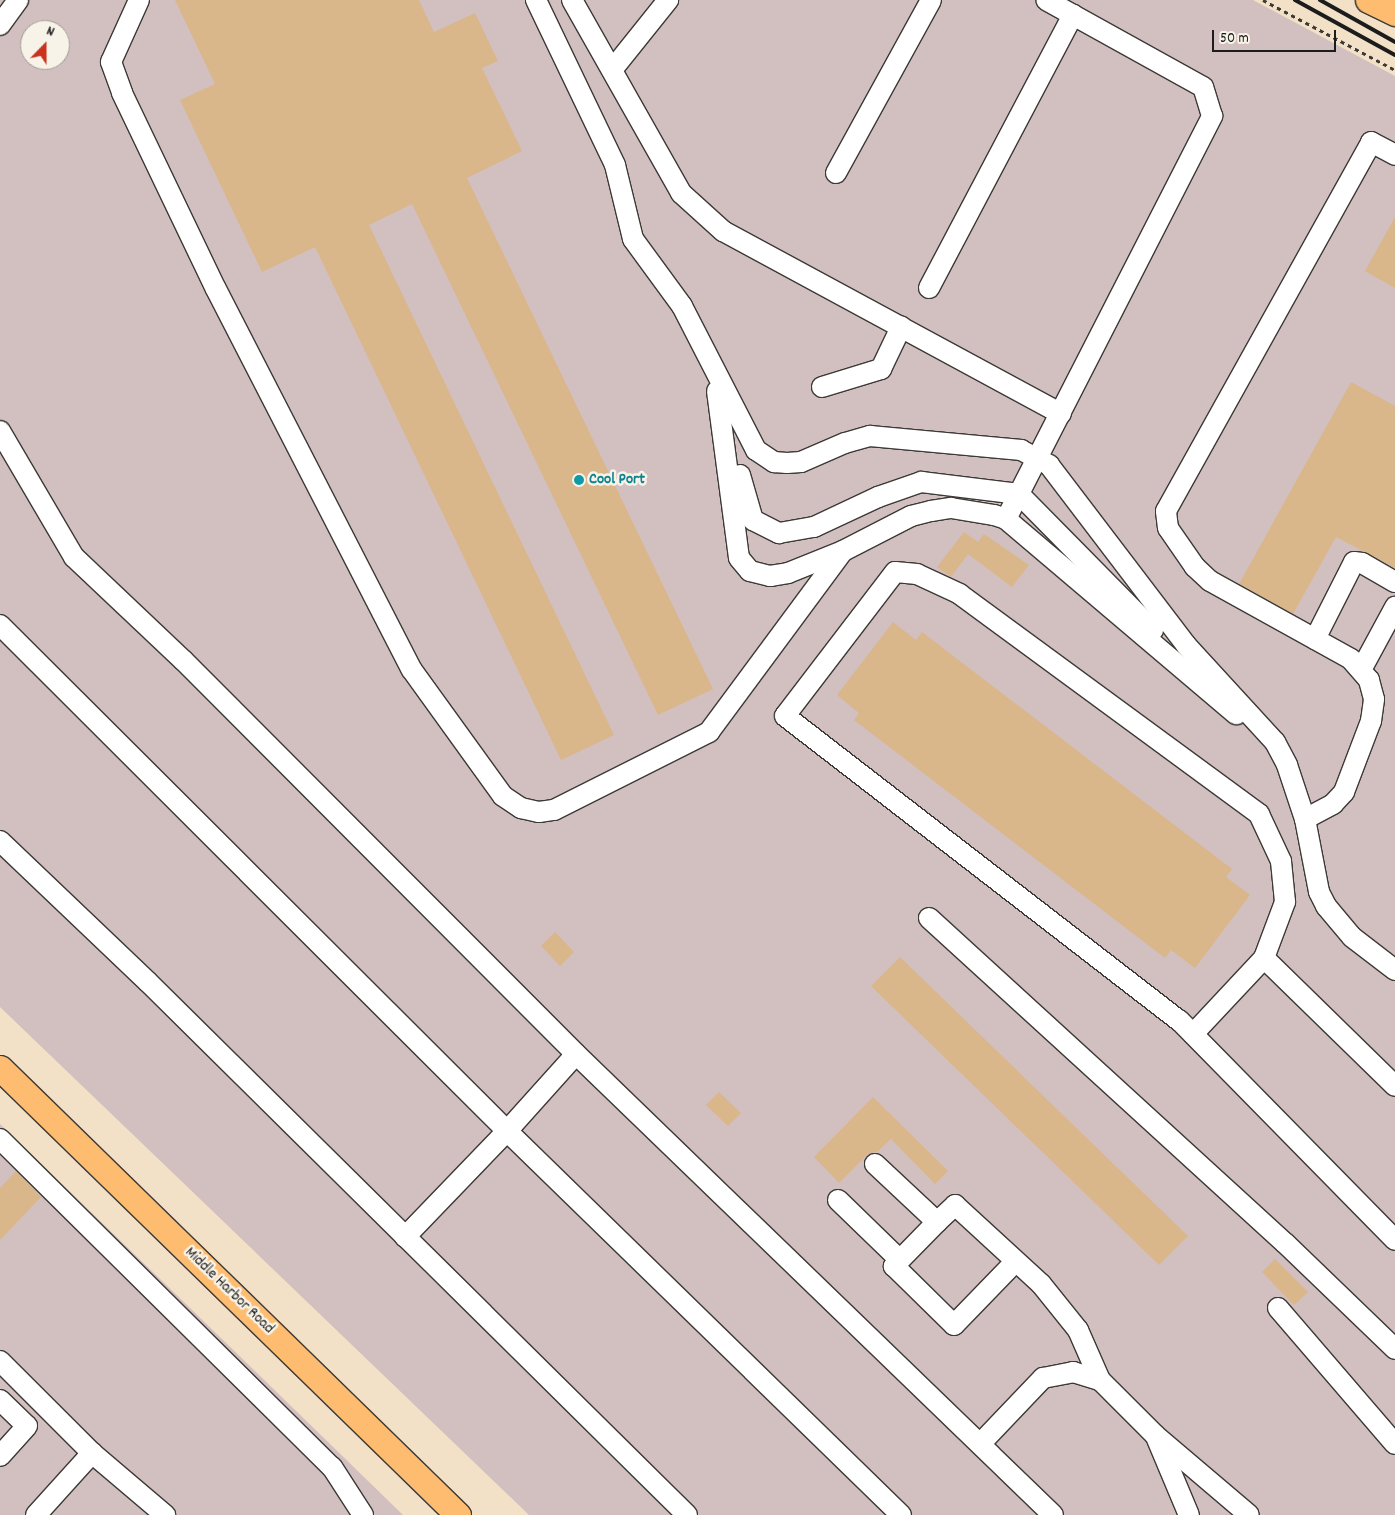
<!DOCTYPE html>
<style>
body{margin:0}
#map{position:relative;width:1395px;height:1515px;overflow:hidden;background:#f3e1c7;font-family:Dekko,sans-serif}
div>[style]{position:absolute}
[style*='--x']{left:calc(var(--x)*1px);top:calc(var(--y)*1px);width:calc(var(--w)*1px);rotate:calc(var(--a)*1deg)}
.industrial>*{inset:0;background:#d2bfc0}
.building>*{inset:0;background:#dab68b}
.path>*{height:3px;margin-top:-1.5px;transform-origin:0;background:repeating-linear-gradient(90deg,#3c3a36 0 4px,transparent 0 8px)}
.roads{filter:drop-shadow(1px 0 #3c3a36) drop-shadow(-1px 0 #3c3a36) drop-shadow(0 1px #3c3a36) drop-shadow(0 -1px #3c3a36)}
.minor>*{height:20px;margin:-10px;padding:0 10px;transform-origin:10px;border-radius:10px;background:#fff}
.major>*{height:25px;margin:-12.5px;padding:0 12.5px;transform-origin:12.5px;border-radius:12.5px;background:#fdbc6f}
.rail>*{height:4px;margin:-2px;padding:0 2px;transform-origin:2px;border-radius:2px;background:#1c1c1c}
.dots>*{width:14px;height:14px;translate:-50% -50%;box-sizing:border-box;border:2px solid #f7f3e8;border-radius:50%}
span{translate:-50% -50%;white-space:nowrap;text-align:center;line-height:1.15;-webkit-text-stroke:5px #f7f3e8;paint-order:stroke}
.culture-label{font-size:16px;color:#0d838f;font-weight:700}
.left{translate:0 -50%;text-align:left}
.street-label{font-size:16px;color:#1c1c1c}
.north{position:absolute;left:20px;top:20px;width:50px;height:50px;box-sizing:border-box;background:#f7f3e8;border:1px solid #9f9d96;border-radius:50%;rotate:22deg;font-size:14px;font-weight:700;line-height:20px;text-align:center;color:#1c1c1c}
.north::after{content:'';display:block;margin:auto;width:18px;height:22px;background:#c8321e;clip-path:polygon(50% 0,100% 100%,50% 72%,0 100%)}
.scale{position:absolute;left:1212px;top:30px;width:124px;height:22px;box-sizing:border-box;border:2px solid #1c1c1c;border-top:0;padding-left:6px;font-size:15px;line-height:18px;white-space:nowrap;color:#1c1c1c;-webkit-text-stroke:4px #f7f3e8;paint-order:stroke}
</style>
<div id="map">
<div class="industrial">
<div style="clip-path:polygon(evenodd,0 0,1253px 0,1395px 76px,1395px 1515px,529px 1515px,0 1007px,0 0,30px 30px,60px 30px,60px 60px,30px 60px,30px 30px)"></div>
<div style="clip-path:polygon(0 1124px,221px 1338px,403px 1515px,0 1515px)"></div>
</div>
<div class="building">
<div style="clip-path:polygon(175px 0,419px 0,434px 32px,475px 13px,498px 61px,482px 68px,522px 151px,467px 178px,713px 689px,658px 715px,412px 204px,369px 225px,614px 735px,561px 760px,315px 247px,262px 272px,180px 100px,215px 84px)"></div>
<div style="clip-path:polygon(1395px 217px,1395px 288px,1365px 271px)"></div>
<div style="clip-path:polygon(1351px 382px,1395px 406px,1395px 568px,1336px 537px,1293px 614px,1239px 584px)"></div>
<div style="clip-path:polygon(964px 532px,978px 542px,984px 534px,1029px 565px,1012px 587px,968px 554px,951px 577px,937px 567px)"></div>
<div style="clip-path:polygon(893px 622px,916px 640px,922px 632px,1232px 869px,1226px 877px,1250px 895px,1195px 968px,1171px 950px,1165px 958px,854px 720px,859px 713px,837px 695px)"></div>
<div style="clip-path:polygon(555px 932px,574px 952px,560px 966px,541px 946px)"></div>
<div style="clip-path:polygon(900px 957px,1188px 1236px,1159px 1265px,871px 986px)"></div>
<div style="clip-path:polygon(719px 1092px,741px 1113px,728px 1126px,706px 1105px)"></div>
<div style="clip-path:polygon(873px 1097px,948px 1171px,935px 1184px,891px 1139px,877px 1152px,869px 1153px,839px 1183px,814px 1157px)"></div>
<div style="clip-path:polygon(16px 1171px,41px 1197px,0 1240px,0 1188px)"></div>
<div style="clip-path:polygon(1275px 1259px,1308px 1292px,1294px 1305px,1262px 1272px)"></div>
</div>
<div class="path">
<div style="--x:1263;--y:0;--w:149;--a:27.9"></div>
</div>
<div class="roads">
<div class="minor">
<div style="--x:139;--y:0;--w:68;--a:114.3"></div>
<div style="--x:111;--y:62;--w:33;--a:70"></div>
<div style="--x:122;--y:93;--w:217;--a:64.4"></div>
<div style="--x:216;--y:289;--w:428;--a:62.8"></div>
<div style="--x:412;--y:670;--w:155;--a:54.2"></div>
<div style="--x:503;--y:796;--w:22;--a:34"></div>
<div style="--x:521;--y:808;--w:18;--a:13"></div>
<div style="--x:539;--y:812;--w:15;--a:-8"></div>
<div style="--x:554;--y:810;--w:174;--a:-26.7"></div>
<div style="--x:709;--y:732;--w:225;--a:-53.5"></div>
<div style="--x:536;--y:0;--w:183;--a:64.4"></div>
<div style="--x:615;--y:165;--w:76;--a:76.3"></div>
<div style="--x:633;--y:239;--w:83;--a:53.8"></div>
<div style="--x:682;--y:306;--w:162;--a:62.8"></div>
<div style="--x:756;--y:450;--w:22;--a:34"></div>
<div style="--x:774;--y:462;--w:13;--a:4"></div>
<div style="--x:787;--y:463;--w:14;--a:-4"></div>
<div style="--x:801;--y:462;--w:48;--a:-23.4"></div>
<div style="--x:845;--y:443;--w:26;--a:-16"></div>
<div style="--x:870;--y:436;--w:152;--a:5.3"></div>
<div style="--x:1021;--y:450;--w:32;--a:28"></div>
<div style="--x:1049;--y:465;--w:226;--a:52.7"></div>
<div style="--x:1186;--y:645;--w:132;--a:47.5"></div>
<div style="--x:1275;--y:742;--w:26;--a:62"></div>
<div style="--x:1287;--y:765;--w:57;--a:71.6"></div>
<div style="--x:1305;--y:819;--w:74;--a:79.1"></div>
<div style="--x:1319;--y:892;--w:16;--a:63"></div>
<div style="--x:1326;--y:906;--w:40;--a:50"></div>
<div style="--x:1352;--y:937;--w:54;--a:37.5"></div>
<div style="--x:572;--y:0;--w:222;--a:60.5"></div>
<div style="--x:681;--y:193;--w:57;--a:42.1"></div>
<div style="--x:723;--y:231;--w:384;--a:28.4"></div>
<div style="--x:0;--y:25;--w:31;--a:-54"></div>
<div style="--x:612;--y:70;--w:90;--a:-51.3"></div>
<div style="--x:836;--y:173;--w:197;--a:-61.2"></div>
<div style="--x:929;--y:288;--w:309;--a:-62.2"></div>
<div style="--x:822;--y:387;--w:62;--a:-17"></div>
<div style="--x:881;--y:369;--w:47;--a:-64.5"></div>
<div style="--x:717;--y:391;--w:168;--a:82.5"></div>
<div style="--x:739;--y:558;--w:17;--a:50"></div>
<div style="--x:750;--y:571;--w:21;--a:14"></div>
<div style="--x:770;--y:576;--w:18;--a:-9"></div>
<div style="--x:788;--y:573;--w:59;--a:-21.8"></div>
<div style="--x:843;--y:551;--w:76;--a:-27.2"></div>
<div style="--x:911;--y:516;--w:21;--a:-14"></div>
<div style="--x:931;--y:511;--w:20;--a:-9"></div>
<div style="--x:951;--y:508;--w:44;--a:9.2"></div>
<div style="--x:994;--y:515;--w:13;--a:18"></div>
<div style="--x:1006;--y:519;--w:302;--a:40.3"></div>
<div style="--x:0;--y:431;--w:146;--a:59.6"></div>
<div style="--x:74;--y:557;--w:150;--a:43.4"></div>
<div style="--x:183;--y:660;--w:556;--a:45.07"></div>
<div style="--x:576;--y:1054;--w:663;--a:44.02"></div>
<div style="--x:740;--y:475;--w:47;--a:73.9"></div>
<div style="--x:753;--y:520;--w:29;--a:27"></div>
<div style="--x:779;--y:533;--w:36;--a:-10"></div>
<div style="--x:814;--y:527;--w:71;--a:-25.1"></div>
<div style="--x:878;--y:497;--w:46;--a:-19.2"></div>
<div style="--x:921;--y:482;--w:99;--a:7"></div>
<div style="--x:1019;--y:494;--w:191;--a:45.4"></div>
<div style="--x:1006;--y:519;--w:453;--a:-62.9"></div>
<div style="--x:1212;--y:116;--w:30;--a:-107"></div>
<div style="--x:1203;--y:87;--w:179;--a:-151"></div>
<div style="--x:0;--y:625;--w:716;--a:44.94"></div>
<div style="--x:507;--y:1131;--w:550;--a:44.26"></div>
<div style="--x:1315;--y:639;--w:86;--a:-63.1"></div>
<div style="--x:1354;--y:562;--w:8;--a:7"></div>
<div style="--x:1362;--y:563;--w:38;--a:30"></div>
<div style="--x:1361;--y:670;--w:72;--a:-61.6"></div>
<div style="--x:1305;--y:819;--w:32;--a:-28"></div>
<div style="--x:1333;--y:804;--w:16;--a:-47"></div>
<div style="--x:1344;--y:792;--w:76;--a:-69.2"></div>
<div style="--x:1371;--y:721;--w:22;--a:-82"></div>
<div style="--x:1374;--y:699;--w:20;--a:-105"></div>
<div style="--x:1369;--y:680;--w:28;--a:-131"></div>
<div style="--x:1351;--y:659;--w:161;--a:-151"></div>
<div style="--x:1210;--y:581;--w:21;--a:-137"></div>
<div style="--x:1195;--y:567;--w:47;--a:-124.7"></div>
<div style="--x:1168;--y:528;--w:17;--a:-97"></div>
<div style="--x:1166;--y:511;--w:422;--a:-60.9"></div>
<div style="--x:1371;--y:142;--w:27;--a:28"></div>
<div style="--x:0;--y:841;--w:204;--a:43.6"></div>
<div style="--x:148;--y:982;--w:758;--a:44.68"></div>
<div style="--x:929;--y:918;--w:482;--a:42.4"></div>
<div style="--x:1285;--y:1243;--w:153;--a:43.9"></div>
<div style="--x:1264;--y:958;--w:60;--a:-69.4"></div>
<div style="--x:1285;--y:902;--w:41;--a:-95.6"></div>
<div style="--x:1281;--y:861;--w:52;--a:-115.1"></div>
<div style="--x:1259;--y:814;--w:371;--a:-143.7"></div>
<div style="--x:960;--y:594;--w:47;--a:-155.1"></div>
<div style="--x:917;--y:574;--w:22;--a:-175"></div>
<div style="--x:895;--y:572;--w:181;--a:127.4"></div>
<div style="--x:785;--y:716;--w:498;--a:37.7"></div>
<div style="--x:1179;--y:1020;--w:308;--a:45.5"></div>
<div style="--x:1193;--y:1034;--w:104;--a:-46.9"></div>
<div style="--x:1264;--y:958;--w:183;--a:44.3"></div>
<div style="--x:0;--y:1139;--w:467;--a:44.7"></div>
<div style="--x:332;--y:1467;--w:57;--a:57.1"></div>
<div style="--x:875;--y:1164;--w:85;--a:43.1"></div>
<div style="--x:937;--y:1222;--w:25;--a:-43"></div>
<div style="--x:955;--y:1205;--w:117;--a:42.6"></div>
<div style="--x:1041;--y:1284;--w:59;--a:51.2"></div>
<div style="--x:1078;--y:1330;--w:55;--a:66.3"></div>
<div style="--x:838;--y:1200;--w:86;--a:44.1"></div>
<div style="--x:937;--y:1222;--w:62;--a:134.3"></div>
<div style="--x:894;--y:1266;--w:84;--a:44.5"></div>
<div style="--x:954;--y:1325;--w:88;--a:-45.9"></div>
<div style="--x:405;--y:1237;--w:147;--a:-46.1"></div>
<div style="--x:507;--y:1131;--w:103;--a:-48.1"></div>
<div style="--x:1278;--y:1308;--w:179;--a:49.3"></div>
<div style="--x:0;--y:1361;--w:130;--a:45"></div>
<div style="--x:92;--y:1453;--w:96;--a:40.3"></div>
<div style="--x:0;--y:1400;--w:37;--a:44"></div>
<div style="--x:27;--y:1426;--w:40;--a:132"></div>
<div style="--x:1157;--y:1439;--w:82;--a:67.2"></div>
<div style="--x:981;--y:1443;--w:90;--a:-46.4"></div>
<div style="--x:1043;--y:1378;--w:31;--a:-11"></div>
<div style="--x:1073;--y:1372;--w:28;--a:17"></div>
<div style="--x:1100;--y:1380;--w:78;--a:45"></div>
<div style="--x:1155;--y:1435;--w:123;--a:40.4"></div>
<div style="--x:36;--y:1515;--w:84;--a:-47.9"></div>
</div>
<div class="major">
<div style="--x:1368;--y:0;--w:30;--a:26"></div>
<div style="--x:0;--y:1068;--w:640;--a:44.3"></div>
</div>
</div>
<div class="rail">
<div style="--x:1295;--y:0;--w:114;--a:28.8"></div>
<div style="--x:1320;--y:0;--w:86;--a:29.2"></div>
</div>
<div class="dots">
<div style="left:579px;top:480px;background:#0f9aa8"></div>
</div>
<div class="culture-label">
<span class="left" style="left:589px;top:480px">Cool Port</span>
</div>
<div class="street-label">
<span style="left:229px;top:1291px;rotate:44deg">Middle Harbor Road</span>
</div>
<div class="north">N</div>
<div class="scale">50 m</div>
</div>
